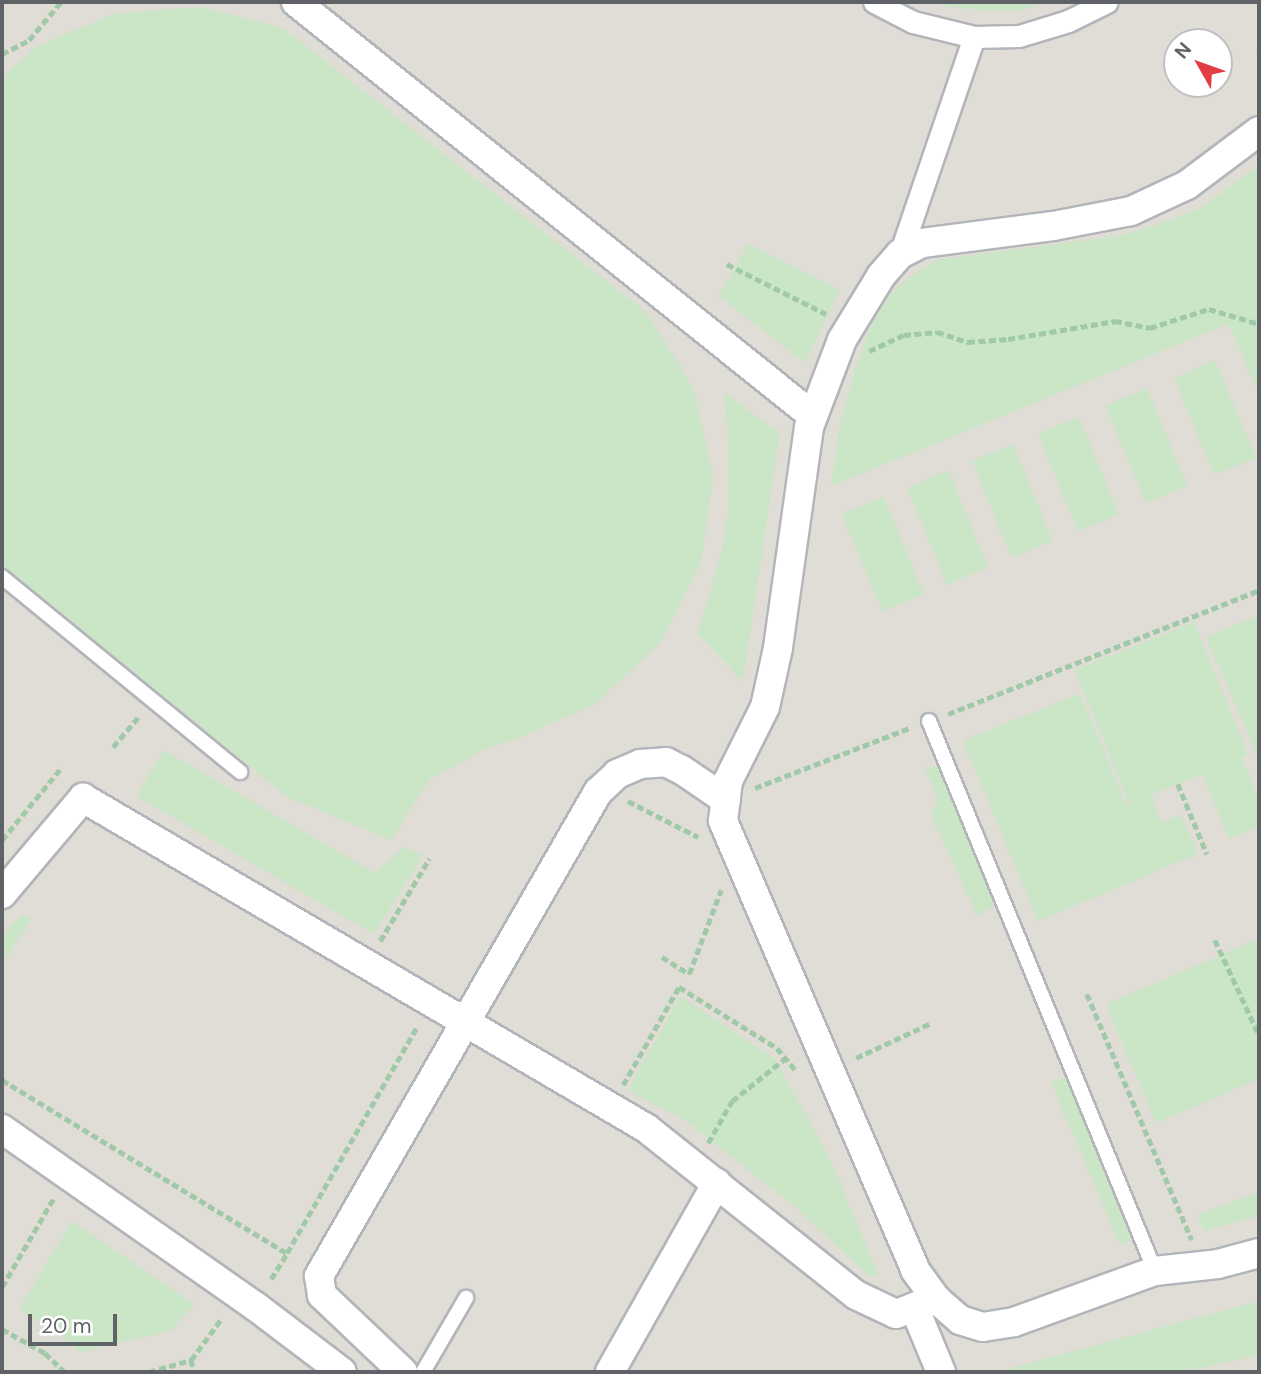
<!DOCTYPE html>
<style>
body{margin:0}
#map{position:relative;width:1261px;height:1374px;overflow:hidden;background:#f0ede8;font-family:"DM Sans",sans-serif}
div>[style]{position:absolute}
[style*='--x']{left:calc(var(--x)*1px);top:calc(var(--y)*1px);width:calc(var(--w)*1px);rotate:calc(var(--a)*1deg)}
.education>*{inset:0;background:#e0dcd6}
.green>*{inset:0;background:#cae6c6}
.path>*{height:4.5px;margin-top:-2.25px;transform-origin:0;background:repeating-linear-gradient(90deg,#a0c9a7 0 7px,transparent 0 10.5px)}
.roads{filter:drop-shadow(2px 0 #b2b5b9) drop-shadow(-2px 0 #b2b5b9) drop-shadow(0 2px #b2b5b9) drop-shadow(0 -2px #b2b5b9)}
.service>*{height:14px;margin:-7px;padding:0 7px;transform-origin:7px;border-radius:7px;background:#fff}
.pedestrian>*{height:21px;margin:-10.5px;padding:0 10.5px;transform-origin:10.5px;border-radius:10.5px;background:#fff}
.minor>*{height:28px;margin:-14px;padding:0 14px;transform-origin:14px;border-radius:14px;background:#fff}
span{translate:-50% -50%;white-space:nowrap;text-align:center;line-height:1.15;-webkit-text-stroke:7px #fff;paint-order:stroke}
.frame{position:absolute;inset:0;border:4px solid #5f6367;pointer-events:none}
.north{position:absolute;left:1163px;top:28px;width:70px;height:70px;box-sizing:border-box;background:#fff;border:2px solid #bfc1c2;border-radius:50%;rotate:310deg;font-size:19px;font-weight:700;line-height:28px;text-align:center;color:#5f6367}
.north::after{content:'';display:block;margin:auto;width:24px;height:32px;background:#e23c44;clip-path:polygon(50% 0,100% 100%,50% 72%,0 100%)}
.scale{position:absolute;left:28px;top:1314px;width:89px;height:32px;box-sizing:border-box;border:4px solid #5f6367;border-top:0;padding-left:9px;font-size:21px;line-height:24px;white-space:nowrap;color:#5f6367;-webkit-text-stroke:5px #fff;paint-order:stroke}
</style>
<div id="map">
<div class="education">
<div style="clip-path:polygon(evenodd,2px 2px,1259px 2px,1259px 1372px,2px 1372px,2px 2px,1177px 42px,1219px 42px,1219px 84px,1177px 84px,1177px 42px)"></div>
</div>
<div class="green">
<div style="clip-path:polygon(917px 2px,1047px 2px,1021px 11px,985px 11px)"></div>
<div style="clip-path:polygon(201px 7px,283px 28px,647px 313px,694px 389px,713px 476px,701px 564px,660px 643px,595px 704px,514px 740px,487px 748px,429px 780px,391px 840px,287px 797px,2px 564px,2px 78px,37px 46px,116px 13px)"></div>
<div style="clip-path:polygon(1259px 165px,1259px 393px,1228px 324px,831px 486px,840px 425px,856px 366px,872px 323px,893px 291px,904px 281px,936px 260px,1117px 236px,1154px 226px,1201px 208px)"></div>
<div style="clip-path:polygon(748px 243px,840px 290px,805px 363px,719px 296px)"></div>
<div style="clip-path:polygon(1215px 360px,1256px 458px,1214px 475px,1174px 378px)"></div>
<div style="clip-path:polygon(1147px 388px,1187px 486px,1146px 503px,1105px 406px)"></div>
<div style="clip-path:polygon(724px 392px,776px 431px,779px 438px,743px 681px,697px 633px,720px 559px,728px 514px,728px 434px)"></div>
<div style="clip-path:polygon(1079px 417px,1119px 514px,1078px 531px,1038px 434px)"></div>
<div style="clip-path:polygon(1013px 444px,1053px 541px,1012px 558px,972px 461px)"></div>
<div style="clip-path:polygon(948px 470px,988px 567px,947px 585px,907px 488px)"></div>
<div style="clip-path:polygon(884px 497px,924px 594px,882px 611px,842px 514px)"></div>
<div style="clip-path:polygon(1259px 615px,1259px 760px,1206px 637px)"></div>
<div style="clip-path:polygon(1194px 622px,1248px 755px,1242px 758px,1259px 800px,1259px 827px,1229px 839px,1202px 774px,1151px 795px,1162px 822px,1181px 815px,1198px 854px,1038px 921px,963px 741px,1080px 693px,1126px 805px,1129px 804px,1075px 670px)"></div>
<div style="clip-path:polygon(164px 750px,375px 873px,404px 847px,423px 855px,374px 934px,136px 796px)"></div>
<div style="clip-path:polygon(941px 765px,998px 903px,977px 916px,931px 814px,938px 800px,925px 768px)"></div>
<div style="clip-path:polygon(22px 914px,31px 920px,2px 963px,2px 937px)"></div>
<div style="clip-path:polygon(1259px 939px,1259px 1079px,1156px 1123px,1106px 1004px)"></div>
<div style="clip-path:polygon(680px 996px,775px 1059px,829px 1157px,878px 1273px,870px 1277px,795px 1207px,686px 1121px,628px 1090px)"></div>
<div style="clip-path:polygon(1068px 1076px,1135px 1238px,1120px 1245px,1051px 1082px)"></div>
<div style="clip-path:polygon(1259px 1192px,1259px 1216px,1204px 1231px,1197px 1215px)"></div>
<div style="clip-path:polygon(72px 1221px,194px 1304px,171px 1331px,80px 1352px,57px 1332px,19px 1309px)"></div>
<div style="clip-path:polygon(1259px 1301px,1259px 1355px,1183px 1372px,997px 1372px)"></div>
</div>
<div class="path">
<div style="--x:1258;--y:49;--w:1;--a:45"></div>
<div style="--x:2;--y:54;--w:30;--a:-27"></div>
<div style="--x:29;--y:40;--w:50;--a:-49.9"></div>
<div style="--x:727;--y:264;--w:111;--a:26.8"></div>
<div style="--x:869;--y:351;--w:38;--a:-25"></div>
<div style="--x:904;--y:335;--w:33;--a:-5"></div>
<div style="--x:937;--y:332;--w:33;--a:18"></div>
<div style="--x:968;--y:342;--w:40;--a:-4.3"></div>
<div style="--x:1008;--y:339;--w:109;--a:-9.5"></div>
<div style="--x:1115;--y:321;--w:36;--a:11"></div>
<div style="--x:1150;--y:328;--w:62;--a:-17.9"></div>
<div style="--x:1209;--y:309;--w:52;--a:16.7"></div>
<div style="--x:948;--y:714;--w:335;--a:-21.7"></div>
<div style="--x:113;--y:747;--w:39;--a:-50"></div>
<div style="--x:1178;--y:784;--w:76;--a:67.5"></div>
<div style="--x:755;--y:788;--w:166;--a:-21.2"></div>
<div style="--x:628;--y:801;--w:79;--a:27.2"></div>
<div style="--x:2;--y:840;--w:94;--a:-50.6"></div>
<div style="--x:1215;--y:940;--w:105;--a:65.1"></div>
<div style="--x:380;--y:941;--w:96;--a:-59.1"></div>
<div style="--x:662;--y:957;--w:32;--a:32"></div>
<div style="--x:689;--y:974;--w:90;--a:-69.1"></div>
<div style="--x:1087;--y:994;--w:267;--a:66.9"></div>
<div style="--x:856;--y:1058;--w:81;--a:-25"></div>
<div style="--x:2;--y:1080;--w:333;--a:31.3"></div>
<div style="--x:287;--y:1253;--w:261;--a:-60.1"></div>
<div style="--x:623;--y:1085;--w:113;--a:-60.3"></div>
<div style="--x:679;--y:987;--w:115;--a:31.9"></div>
<div style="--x:777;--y:1048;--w:30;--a:50"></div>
<div style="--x:708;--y:1143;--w:48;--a:-60.3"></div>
<div style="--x:732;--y:1101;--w:70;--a:-38.7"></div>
<div style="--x:271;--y:1279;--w:31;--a:-58"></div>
<div style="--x:2;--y:1287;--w:102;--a:-59.9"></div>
<div style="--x:2;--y:1329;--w:49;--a:29.2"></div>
<div style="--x:45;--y:1353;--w:28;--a:44"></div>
<div style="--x:191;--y:1360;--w:13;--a:72"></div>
<div style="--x:149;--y:1372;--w:44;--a:-15.9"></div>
<div style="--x:191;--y:1360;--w:52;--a:-53.6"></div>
</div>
<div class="roads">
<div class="service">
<div style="--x:2;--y:577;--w:308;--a:39.3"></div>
<div style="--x:929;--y:721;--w:595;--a:67.66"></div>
<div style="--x:423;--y:1372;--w:86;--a:-59.8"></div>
</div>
<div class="pedestrian">
<div style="--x:874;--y:2;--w:44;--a:27.1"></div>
<div style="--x:913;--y:22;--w:63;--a:13.8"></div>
<div style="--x:974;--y:37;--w:45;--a:-1.3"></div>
<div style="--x:1019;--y:36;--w:51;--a:-17"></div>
<div style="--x:1068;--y:21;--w:43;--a:-26"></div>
<div style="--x:900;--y:254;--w:229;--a:-71.2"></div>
</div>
<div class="minor">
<div style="--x:296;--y:2;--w:662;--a:38.69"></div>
<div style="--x:1259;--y:131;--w:90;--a:143.1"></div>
<div style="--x:1187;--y:185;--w:62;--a:155.1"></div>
<div style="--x:1131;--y:211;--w:79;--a:169.1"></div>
<div style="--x:1053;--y:226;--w:132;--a:172.6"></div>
<div style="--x:922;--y:243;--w:25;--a:153"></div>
<div style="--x:900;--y:254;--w:29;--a:131"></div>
<div style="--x:881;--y:276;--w:75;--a:121.4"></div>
<div style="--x:842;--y:340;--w:93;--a:110.8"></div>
<div style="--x:809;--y:427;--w:223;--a:98"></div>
<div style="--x:778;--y:648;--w:60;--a:102.4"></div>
<div style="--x:765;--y:707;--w:83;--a:116.6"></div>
<div style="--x:728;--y:781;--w:40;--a:97.1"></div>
<div style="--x:723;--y:821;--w:488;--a:66.8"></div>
<div style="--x:915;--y:1270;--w:36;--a:54"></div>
<div style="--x:936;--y:1299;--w:32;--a:41"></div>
<div style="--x:960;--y:1320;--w:24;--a:17"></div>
<div style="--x:983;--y:1327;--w:31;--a:-9"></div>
<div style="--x:1014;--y:1322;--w:150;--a:-19.9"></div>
<div style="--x:1155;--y:1271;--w:63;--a:-6.3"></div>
<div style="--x:1218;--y:1264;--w:42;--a:-15"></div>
<div style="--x:2;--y:894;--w:126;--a:-49.8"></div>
<div style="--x:83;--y:798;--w:653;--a:30.38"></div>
<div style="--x:646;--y:1128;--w:268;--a:38.5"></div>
<div style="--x:856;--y:1295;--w:44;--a:25.4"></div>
<div style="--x:896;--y:1314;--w:43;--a:-20.6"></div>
<div style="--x:2;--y:1129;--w:309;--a:35"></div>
<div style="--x:255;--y:1306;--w:109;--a:37.2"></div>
<div style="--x:914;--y:1307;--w:70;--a:67.4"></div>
<div style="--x:403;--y:1372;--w:112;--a:-136.5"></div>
<div style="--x:322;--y:1295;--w:19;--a:-99"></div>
<div style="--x:319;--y:1276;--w:559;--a:-60.04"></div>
<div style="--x:598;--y:792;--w:26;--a:-43"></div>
<div style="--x:617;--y:774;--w:25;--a:-23"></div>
<div style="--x:640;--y:764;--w:26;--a:-4"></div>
<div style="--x:666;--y:762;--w:18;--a:27"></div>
<div style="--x:682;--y:770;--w:53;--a:34.3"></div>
<div style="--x:610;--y:1372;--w:217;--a:-60.5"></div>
</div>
</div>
<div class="frame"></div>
<div class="north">N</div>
<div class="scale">20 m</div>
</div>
